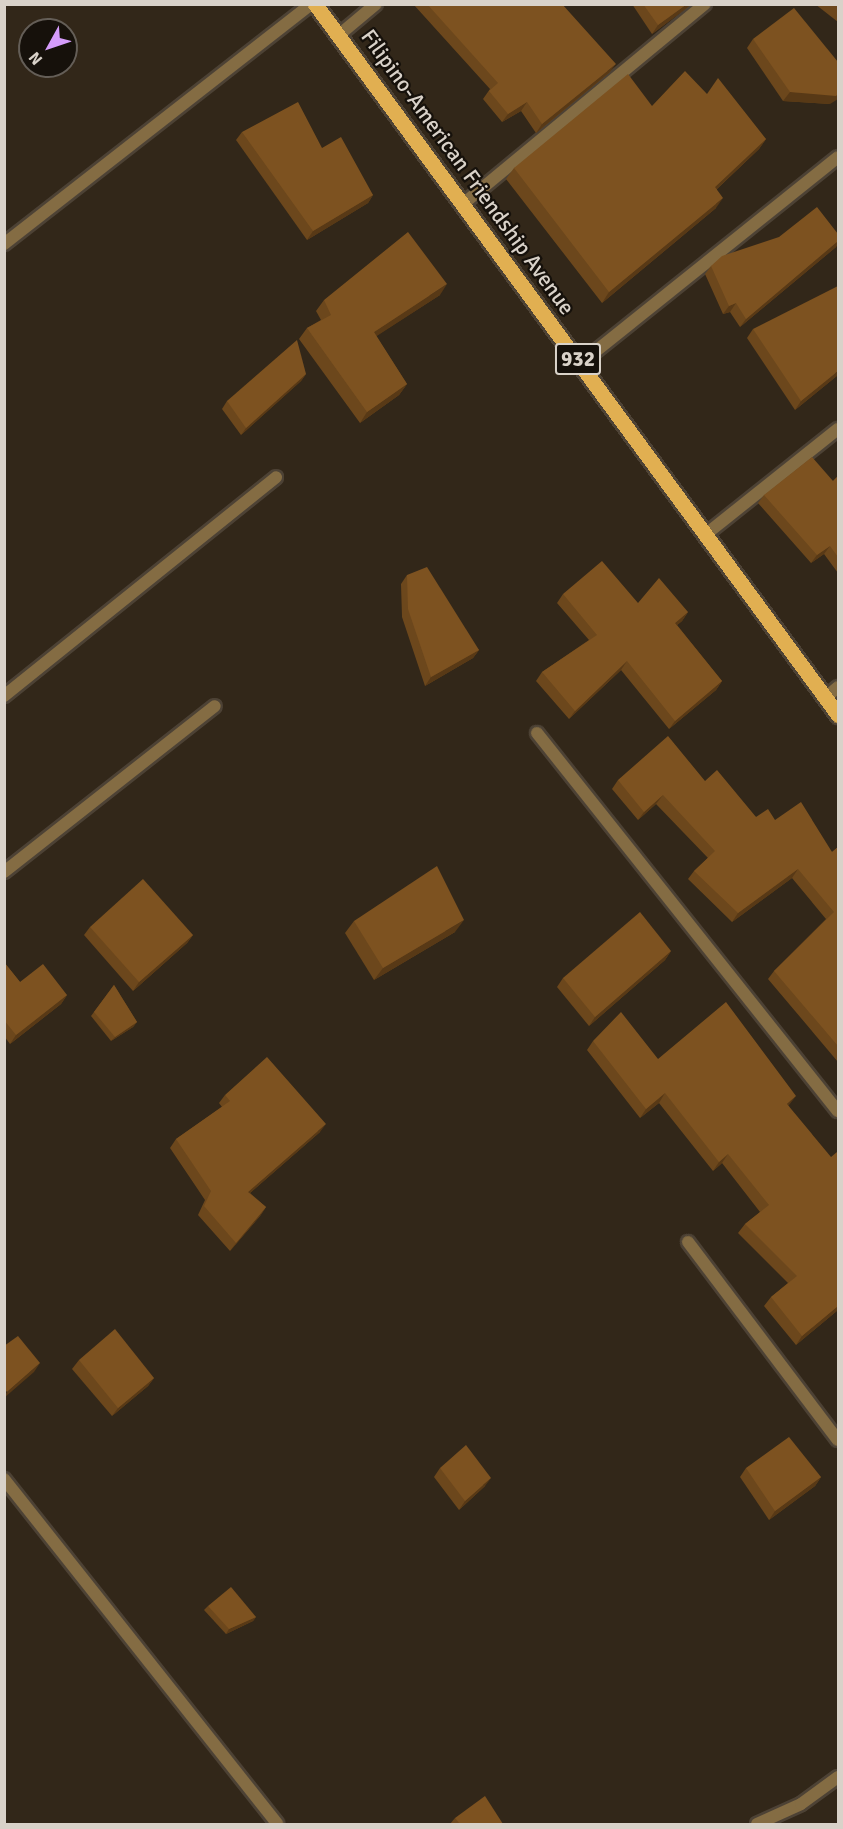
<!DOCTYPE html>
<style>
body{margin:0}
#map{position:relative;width:843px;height:1829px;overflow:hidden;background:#322719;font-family:Signika,sans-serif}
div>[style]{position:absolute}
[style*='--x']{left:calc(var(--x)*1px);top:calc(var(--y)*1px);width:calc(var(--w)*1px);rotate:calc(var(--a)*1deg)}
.roads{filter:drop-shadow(2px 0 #4d4235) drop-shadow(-2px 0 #4d4235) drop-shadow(0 2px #4d4235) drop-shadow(0 -2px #4d4235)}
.minor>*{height:12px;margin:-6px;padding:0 6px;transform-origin:6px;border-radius:6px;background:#846c43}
.primary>*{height:15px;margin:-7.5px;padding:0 7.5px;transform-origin:7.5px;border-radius:7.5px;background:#e1af51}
.wall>*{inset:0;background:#6c471c}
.shaded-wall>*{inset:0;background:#583916}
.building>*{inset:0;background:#7d5220}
span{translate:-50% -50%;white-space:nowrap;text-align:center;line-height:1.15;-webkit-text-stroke:4.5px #16110b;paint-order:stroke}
.shield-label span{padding:2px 4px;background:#16110b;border:2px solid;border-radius:4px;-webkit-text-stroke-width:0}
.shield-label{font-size:21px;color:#d9d2c9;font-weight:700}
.street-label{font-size:22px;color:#d9d2c9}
.frame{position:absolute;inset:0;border:6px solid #d9d2c9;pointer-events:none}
.north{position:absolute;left:18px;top:18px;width:60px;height:60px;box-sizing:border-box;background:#16110b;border:2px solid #645e57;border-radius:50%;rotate:230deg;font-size:16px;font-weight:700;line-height:24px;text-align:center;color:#d9d2c9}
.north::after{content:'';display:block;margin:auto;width:21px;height:27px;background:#d59cfb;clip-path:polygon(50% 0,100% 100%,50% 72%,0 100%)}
</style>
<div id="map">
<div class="roads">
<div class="minor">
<div style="--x:339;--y:35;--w:48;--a:-40"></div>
<div style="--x:463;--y:204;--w:314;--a:-39.6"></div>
<div style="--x:4;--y:244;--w:390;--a:-38"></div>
<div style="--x:581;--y:363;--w:329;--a:-38.7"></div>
<div style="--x:705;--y:535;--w:170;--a:-38.6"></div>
<div style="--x:4;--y:696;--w:349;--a:-38.8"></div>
<div style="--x:825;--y:698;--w:17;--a:-40"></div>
<div style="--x:537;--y:733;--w:483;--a:51.5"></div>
<div style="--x:4;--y:872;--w:268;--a:-38.2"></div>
<div style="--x:688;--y:1242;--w:248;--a:52.9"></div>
<div style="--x:4;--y:1479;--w:440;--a:51.6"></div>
<div style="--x:757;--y:1824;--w:48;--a:-24.4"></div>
<div style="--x:801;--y:1804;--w:46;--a:-36.1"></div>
</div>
<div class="primary">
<div style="--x:315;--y:4;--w:883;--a:53.66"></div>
</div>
</div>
<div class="wall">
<div style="clip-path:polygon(415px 4px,485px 4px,610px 72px,536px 133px,521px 111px,502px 122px,483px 99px,490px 89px,414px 5px)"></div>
<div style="clip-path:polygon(632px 4px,692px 4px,652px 34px)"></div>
<div style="clip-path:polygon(815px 4px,838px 4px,838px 22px)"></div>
<div style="clip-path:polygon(753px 39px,830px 104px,783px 101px,747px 48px)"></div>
<div style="clip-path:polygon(707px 94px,766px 139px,759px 149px,717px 189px,716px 208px,602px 303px,506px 179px,514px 168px,652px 106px)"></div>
<div style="clip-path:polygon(242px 132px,322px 148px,373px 195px,368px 203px,307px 240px,236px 140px)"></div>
<div style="clip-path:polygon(838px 234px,838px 243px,836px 247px,740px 327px,730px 312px,723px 314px,705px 274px,711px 266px)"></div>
<div style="clip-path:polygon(440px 295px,376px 336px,407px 384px,399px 395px,360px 423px,299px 339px,307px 328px,321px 320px,316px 311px,324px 300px)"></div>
<div style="clip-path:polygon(753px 329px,838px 375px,795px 410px,747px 338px)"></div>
<div style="clip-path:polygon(306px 374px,301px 381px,241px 435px,222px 409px,227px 401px)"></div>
<div style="clip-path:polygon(838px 476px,838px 573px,824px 554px,811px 563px,758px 503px,764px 495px,833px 481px)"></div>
<div style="clip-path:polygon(407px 575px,479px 650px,473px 658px,425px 686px,402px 617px,401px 584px)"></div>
<div style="clip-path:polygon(563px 594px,638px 603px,688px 612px,682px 621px,677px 625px,722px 681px,716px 690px,669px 729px,621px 670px,569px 719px,536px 681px,542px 672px,589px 640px,557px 603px)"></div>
<div style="clip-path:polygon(618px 780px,705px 781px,756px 817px,775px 820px,832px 852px,838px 847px,838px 1062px,768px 979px,774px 971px,826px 919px,792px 878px,732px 922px,688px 879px,694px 871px,708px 858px,656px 804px,638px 820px,612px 789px)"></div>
<div style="clip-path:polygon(354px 921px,455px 932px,374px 980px,345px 933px)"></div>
<div style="clip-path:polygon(90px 927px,193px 935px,187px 943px,133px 991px,84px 935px)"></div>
<div style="clip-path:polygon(671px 951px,665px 960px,589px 1026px,557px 987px,563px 978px)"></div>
<div style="clip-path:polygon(4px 962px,20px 982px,67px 995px,61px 1004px,10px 1044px,4px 1036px)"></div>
<div style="clip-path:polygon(114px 985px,137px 1022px,133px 1027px,111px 1041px,91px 1016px)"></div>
<div style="clip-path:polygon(593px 1041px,658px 1059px,789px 1106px,838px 1310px,796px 1345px,764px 1306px,771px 1297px,788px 1283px,738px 1233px,745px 1224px,760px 1212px,722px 1163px,713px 1171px,659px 1103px,640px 1118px,587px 1050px)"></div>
<div style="clip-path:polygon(225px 1095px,320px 1132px,250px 1193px,266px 1207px,260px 1216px,230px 1251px,198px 1215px,205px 1200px,170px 1148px,176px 1139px,222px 1107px,219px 1103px)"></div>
<div style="clip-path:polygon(79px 1360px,154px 1378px,148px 1386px,112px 1416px,72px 1369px)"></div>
<div style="clip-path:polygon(440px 1468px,485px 1486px,459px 1510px,434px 1477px)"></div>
<div style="clip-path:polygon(746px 1468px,821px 1477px,815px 1486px,769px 1520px,740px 1477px)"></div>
<div style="clip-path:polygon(208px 1606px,256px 1617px,253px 1621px,226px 1634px,204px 1610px)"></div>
<div style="clip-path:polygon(455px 1818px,503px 1824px,450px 1824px)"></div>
</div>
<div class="shaded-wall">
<div style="clip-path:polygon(687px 4px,692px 4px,652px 34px,658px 25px)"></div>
<div style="clip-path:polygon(616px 64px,610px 72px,536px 133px,542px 124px)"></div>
<div style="clip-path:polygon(790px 92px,838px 94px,838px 99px,830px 104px,783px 101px)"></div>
<div style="clip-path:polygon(527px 102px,521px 111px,502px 122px,508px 114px)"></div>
<div style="clip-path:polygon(766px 139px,759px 149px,708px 197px,715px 187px)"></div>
<div style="clip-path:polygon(373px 195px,368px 203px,307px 240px,313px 231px)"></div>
<div style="clip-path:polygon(723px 198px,716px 208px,602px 303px,609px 292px)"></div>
<div style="clip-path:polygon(838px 241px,838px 243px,836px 247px,740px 327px,746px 319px)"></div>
<div style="clip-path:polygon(447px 284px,440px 295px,366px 343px,374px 332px)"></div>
<div style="clip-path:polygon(736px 303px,730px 312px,723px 314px,729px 306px)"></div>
<div style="clip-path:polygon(838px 371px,838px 375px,795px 410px,801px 401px)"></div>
<div style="clip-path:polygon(306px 374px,301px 381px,241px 435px,246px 428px)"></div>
<div style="clip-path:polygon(407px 384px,399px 395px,360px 423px,367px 412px)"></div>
<div style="clip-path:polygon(830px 546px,824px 554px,811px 563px,817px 555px)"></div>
<div style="clip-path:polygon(688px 612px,682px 621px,669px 632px,675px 623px)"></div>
<div style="clip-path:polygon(479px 650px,473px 658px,425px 686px,431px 677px)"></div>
<div style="clip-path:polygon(627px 661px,621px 670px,569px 719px,575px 711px)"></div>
<div style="clip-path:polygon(722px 681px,716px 690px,669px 729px,675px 721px)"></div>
<div style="clip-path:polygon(663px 795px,656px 804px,638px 820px,644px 812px)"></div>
<div style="clip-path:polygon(798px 869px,792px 878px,732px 922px,738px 913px)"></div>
<div style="clip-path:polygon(464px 920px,455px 932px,374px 980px,383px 968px)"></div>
<div style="clip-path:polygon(193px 935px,187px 943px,133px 991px,139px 982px)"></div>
<div style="clip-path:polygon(671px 951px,665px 960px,589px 1026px,595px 1017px)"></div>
<div style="clip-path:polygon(67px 995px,61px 1004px,10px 1044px,16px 1035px)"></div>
<div style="clip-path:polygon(137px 1022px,133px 1027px,111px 1041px,115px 1037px)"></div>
<div style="clip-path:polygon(665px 1093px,659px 1103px,640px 1118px,646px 1109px)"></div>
<div style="clip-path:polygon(796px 1096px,789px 1105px,780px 1113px,787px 1104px)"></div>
<div style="clip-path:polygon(326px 1124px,320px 1132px,242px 1200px,248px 1192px)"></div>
<div style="clip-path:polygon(728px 1154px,722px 1163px,713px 1171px,719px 1162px)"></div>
<div style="clip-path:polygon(266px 1207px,260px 1216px,230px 1251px,236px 1243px)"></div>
<div style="clip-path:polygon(838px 1306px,838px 1310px,796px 1345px,802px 1336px)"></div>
<div style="clip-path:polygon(40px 1363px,34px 1372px,4px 1398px,4px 1396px,7px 1392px)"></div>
<div style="clip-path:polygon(154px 1378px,148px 1386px,112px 1416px,118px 1408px)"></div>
<div style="clip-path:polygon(821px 1477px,815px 1486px,769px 1520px,775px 1511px)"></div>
<div style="clip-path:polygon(491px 1478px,485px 1486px,459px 1510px,465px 1501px)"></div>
<div style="clip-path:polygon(256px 1617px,253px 1621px,226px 1634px,229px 1629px)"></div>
</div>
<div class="building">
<div style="clip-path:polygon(427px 4px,485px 4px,486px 5px,487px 4px,562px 4px,616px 64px,542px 124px,527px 102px,508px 114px,489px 91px,498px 83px)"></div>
<div style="clip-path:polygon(643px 4px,687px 4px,658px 25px)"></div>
<div style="clip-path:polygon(794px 8px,838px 62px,838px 94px,836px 96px,790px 92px,753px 39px)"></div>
<div style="clip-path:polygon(685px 71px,707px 94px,718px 78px,766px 139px,715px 187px,723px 198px,609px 292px,514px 168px,628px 74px,652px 106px)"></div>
<div style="clip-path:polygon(298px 102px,322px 148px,341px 137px,373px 195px,313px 231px,242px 132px)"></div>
<div style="clip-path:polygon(817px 207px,838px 234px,838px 241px,746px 319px,736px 303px,729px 306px,711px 266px,722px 256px,779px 237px)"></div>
<div style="clip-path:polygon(408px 232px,447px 284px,374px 332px,407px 384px,367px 412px,307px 328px,331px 315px,324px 300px)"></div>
<div style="clip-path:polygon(838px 286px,838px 371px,801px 401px,753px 329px)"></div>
<div style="clip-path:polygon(297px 340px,306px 374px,246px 428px,227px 401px)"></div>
<div style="clip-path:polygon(812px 457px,833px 481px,838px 476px,838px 557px,830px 546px,817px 555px,764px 495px)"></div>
<div style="clip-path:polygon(602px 561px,638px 603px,659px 578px,688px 612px,675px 623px,722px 681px,675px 721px,627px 661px,575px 711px,542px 672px,597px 635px,563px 594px)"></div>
<div style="clip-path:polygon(427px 567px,479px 650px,431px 677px,408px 609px,407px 575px)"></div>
<div style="clip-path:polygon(668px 736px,705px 781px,717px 770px,756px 817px,768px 809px,775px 820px,801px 802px,832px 852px,838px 847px,838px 1046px,774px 971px,834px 912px,798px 869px,738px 913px,694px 871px,715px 851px,663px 795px,644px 812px,618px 780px)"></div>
<div style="clip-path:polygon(437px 866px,464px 920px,383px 968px,354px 921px)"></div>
<div style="clip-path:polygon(143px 879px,193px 935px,139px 982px,90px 927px)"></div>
<div style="clip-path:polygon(640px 912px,671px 951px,595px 1017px,563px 978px)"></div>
<div style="clip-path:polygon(4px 962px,20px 982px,43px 964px,67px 995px,16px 1035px,4px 1020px)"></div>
<div style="clip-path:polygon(114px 985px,137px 1022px,115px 1037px,94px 1012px)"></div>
<div style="clip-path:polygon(726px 1002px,796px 1096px,787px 1104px,831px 1157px,837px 1152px,838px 1153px,838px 1306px,802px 1336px,771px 1297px,797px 1276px,745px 1224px,769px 1205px,728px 1154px,719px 1162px,665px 1093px,646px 1109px,593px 1041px,621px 1012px,658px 1059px)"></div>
<div style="clip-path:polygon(267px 1057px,326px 1124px,248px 1192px,266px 1207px,236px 1243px,204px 1206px,211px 1191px,176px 1139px,230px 1101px,225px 1095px)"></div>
<div style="clip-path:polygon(115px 1329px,154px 1378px,118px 1408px,79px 1360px)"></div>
<div style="clip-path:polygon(18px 1336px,40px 1363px,7px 1392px,4px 1389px,4px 1346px)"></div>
<div style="clip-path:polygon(789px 1437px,821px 1477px,775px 1511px,746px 1468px)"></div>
<div style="clip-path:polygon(466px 1445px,491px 1478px,465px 1501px,440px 1468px)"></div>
<div style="clip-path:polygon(231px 1587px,256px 1617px,229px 1629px,208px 1606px)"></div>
<div style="clip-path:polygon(485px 1796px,503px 1824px,460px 1824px,455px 1818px)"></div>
</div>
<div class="shield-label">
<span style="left:578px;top:359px">932</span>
</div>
<div class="street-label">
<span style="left:468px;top:172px;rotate:54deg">Filipino-American Friendship Avenue</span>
</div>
<div class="frame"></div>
<div class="north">N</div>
</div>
